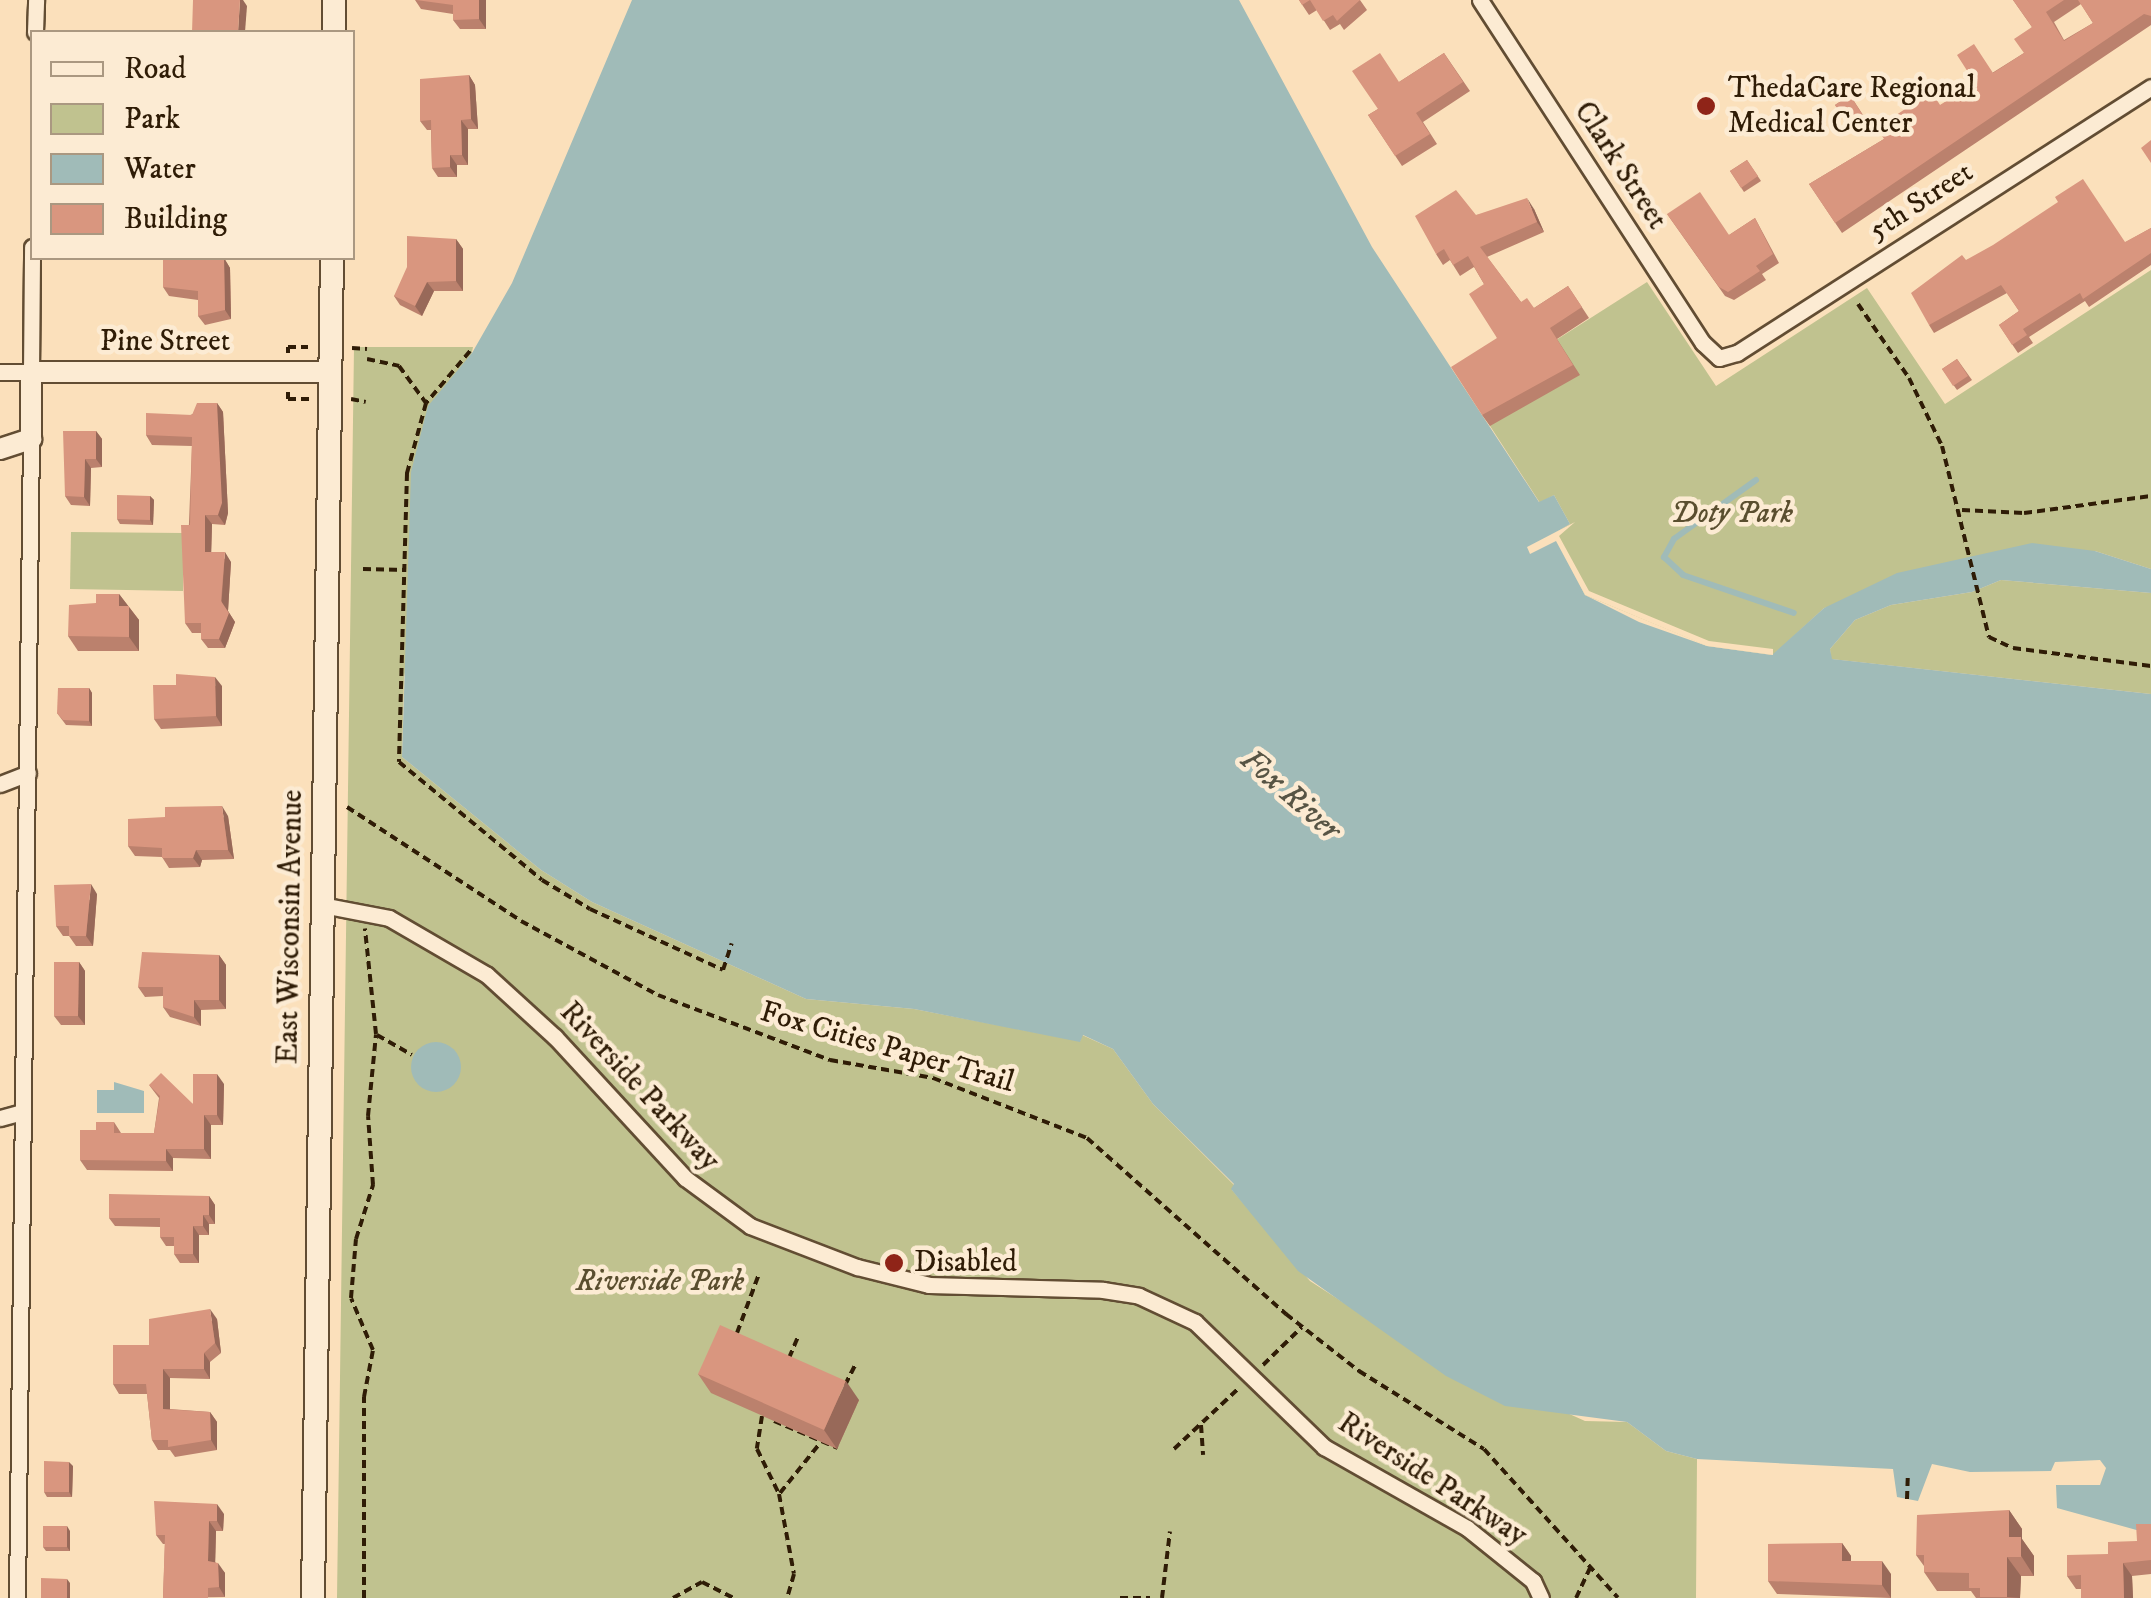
<!DOCTYPE html>
<style>
body{margin:0}
#map{position:relative;width:2151px;height:1598px;overflow:hidden;background:#fbe0bb;font-family:"IM FELL DW Pica",serif}
div>[style]{position:absolute}
[style*='--x']{left:calc(var(--x)*1px);top:calc(var(--y)*1px);width:calc(var(--w)*1px);rotate:calc(var(--a)*1deg)}
.green>*{inset:0;background:#c0c28f}
.water>*{inset:0;background:#a0bbb8}
.round{border-radius:50%}
.pier>*{inset:0;background:#fbe0bb}
.stream>*{height:6px;margin:-3px;padding:0 3px;transform-origin:3px;border-radius:3px;background:#a0bbb8}
.path>*{height:4px;margin-top:-2px;transform-origin:0;background:repeating-linear-gradient(90deg,#2f1c06 0 8px,transparent 0 13px)}
.roads{filter:drop-shadow(2px 0 #624d33) drop-shadow(-2px 0 #624d33) drop-shadow(0 2px #624d33) drop-shadow(0 -2px #624d33)}
.minor>*{height:15px;margin:-7.5px;padding:0 7.5px;transform-origin:7.5px;border-radius:7.5px;background:#fcebd3}
.tertiary>*{height:20px;margin:-10px;padding:0 10px;transform-origin:10px;border-radius:10px;background:#fcebd3}
.secondary>*{height:22px;margin:-11px;padding:0 11px;transform-origin:11px;border-radius:11px;background:#fcebd3}
.wall>*{inset:0;background:#bb816d}
.shaded-wall>*{inset:0;background:#986959}
.building>*{inset:0;background:#d9967f}
.dots>*{width:28px;height:28px;translate:-50% -50%;box-sizing:border-box;border:5px solid #fcebd3;border-radius:50%}
span{translate:-50% -50%;white-space:nowrap;text-align:center;line-height:1.15;-webkit-text-stroke:9px #fcebd3;paint-order:stroke}
.poi-label{font-size:30px;color:#2f1c06}
.left{translate:0 -50%;text-align:left}
.street-label{font-size:30px;color:#2f1c06}
.park-label{font-size:30px;color:#5a4e2f;font-style:italic}
.water-label{font-size:32px;color:#575444;font-style:italic}
.legend{position:absolute;left:30px;top:30px;width:325px;height:230px;box-sizing:border-box;background:#fcebd3;border:2px solid #aa9881;margin:0;padding:12px 18px;list-style:none;font-size:30px;color:#2f1c06}
.legend li{display:flex;align-items:center;gap:20px;height:50px}
.legend b{width:50px;border:2px solid #aa9881}
</style>
<div id="map">
<div class="green">
<div style="clip-path:polygon(2151px 270px,2151px 569px,2095px 551px,1824px 608px,1773px 655px,1708px 646px,1585px 595px,1552px 534px,1570px 524px,1554px 495px,1540px 503px,1470px 395px,1647px 282px,1716px 386px,1867px 288px,1945px 404px)"></div>
<div style="clip-path:polygon(354px 347px,473px 347px,404px 677px,402px 757px,541px 870px,592px 902px,806px 999px,914px 1009px,1080px 1041px,1082px 1035px,1113px 1049px,1153px 1104px,1234px 1185px,1232px 1190px,1310px 1281px,1392px 1334px,1585px 1421px,1627px 1422px,1666px 1451px,1697px 1459px,1696px 1598px,337px 1598px)"></div>
<div style="clip-path:polygon(71px 532px,183px 533px,183px 591px,70px 589px)"></div>
<div style="clip-path:polygon(2001px 580px,2151px 593px,2151px 694px,1831px 659px,1830px 649px,1855px 620px,1891px 605px,1972px 592px)"></div>
</div>
<div class="water">
<div style="clip-path:polygon(632px 0,1239px 0,1372px 247px,1539px 502px,1554px 495px,1570px 524px,1553px 534px,1585px 595px,1639px 622px,1707px 646px,1772px 655px,1824px 608px,1897px 573px,2032px 543px,2095px 551px,2151px 569px,2151px 593px,2001px 580px,1972px 592px,1891px 605px,1855px 620px,1830px 649px,1832px 659px,2151px 694px,2151px 1534px,2057px 1508px,2056px 1485px,2100px 1485px,2106px 1468px,2100px 1460px,2055px 1462px,2051px 1471px,1970px 1472px,1932px 1464px,1918px 1501px,1897px 1497px,1893px 1469px,1697px 1459px,1666px 1451px,1627px 1422px,1505px 1406px,1446px 1376px,1298px 1271px,1231px 1189px,1234px 1184px,1153px 1104px,1113px 1049px,1083px 1035px,1080px 1042px,914px 1009px,806px 999px,592px 902px,541px 870px,402px 757px,411px 472px,428px 406px,472px 353px,512px 283px)"></div>
<div class="round" style="left:411px;top:1042px;width:50px;height:50px"></div>
<div style="clip-path:polygon(114px 1082px,144px 1091px,144px 1113px,97px 1113px,97px 1090px,114px 1090px)"></div>
</div>
<div class="pier">
<div style="clip-path:polygon(1575px 522px,1559px 536px,1589px 591px,1709px 641px,1773px 649px,1773px 655px,1707px 646px,1585px 595px,1556px 541px,1530px 554px,1527px 547px)"></div>
</div>
<div class="stream">
<div style="--x:1756;--y:480;--w:101;--a:144.3"></div>
<div style="--x:1674;--y:539;--w:21;--a:119"></div>
<div style="--x:1664;--y:557;--w:26;--a:43"></div>
<div style="--x:1683;--y:575;--w:117;--a:18.9"></div>
</div>
<div class="path">
<div style="--x:1858;--y:304;--w:90;--a:55.4"></div>
<div style="--x:1909;--y:378;--w:76;--a:64.1"></div>
<div style="--x:1942;--y:446;--w:197;--a:76.2"></div>
<div style="--x:1989;--y:637;--w:26;--a:25"></div>
<div style="--x:2013;--y:648;--w:139;--a:7.4"></div>
<div style="--x:352;--y:348;--w:15;--a:4"></div>
<div style="--x:470;--y:351;--w:68;--a:130.2"></div>
<div style="--x:426;--y:403;--w:73;--a:105.2"></div>
<div style="--x:407;--y:473;--w:289;--a:91.6"></div>
<div style="--x:399;--y:762;--w:185;--a:39.5"></div>
<div style="--x:542;--y:880;--w:56;--a:31.1"></div>
<div style="--x:590;--y:909;--w:146;--a:24.6"></div>
<div style="--x:723;--y:970;--w:28;--a:-72"></div>
<div style="--x:288;--y:353;--w:6;--a:-90"></div>
<div style="--x:288;--y:347;--w:20;--a:0"></div>
<div style="--x:367;--y:359;--w:33;--a:12"></div>
<div style="--x:399;--y:366;--w:46;--a:53.9"></div>
<div style="--x:288;--y:392;--w:7;--a:90"></div>
<div style="--x:288;--y:399;--w:24;--a:0"></div>
<div style="--x:351;--y:399;--w:15;--a:11"></div>
<div style="--x:1962;--y:510;--w:62;--a:2.8"></div>
<div style="--x:2024;--y:513;--w:128;--a:-7.6"></div>
<div style="--x:363;--y:569;--w:43;--a:1.3"></div>
<div style="--x:347;--y:807;--w:208;--a:33.2"></div>
<div style="--x:521;--y:921;--w:156;--a:28.4"></div>
<div style="--x:658;--y:995;--w:184;--a:20.7"></div>
<div style="--x:830;--y:1060;--w:105;--a:9.9"></div>
<div style="--x:933;--y:1078;--w:165;--a:21.3"></div>
<div style="--x:1087;--y:1138;--w:266;--a:41.5"></div>
<div style="--x:1286;--y:1314;--w:93;--a:38"></div>
<div style="--x:1359;--y:1371;--w:147;--a:32"></div>
<div style="--x:1484;--y:1449;--w:200;--a:48"></div>
<div style="--x:377;--y:1035;--w:40;--a:29.7"></div>
<div style="--x:737;--y:1333;--w:63;--a:-69.6"></div>
<div style="--x:789;--y:1358;--w:25;--a:-67"></div>
<div style="--x:1263;--y:1365;--w:54;--a:-44.3"></div>
<div style="--x:845;--y:1385;--w:25;--a:-63"></div>
<div style="--x:762;--y:1416;--w:33;--a:99"></div>
<div style="--x:757;--y:1449;--w:50;--a:63.9"></div>
<div style="--x:779;--y:1494;--w:81;--a:79.4"></div>
<div style="--x:794;--y:1574;--w:25;--a:106"></div>
<div style="--x:774;--y:1421;--w:69;--a:22.9"></div>
<div style="--x:1201;--y:1425;--w:30;--a:86"></div>
<div style="--x:1174;--y:1449;--w:88;--a:-43.2"></div>
<div style="--x:780;--y:1493;--w:65;--a:-51.2"></div>
<div style="--x:1907;--y:1499;--w:23;--a:-88"></div>
<div style="--x:364;--y:1598;--w:201;--a:-90"></div>
<div style="--x:364;--y:1397;--w:48;--a:-79.2"></div>
<div style="--x:373;--y:1350;--w:56;--a:-112.9"></div>
<div style="--x:351;--y:1298;--w:59;--a:-85.2"></div>
<div style="--x:356;--y:1239;--w:57;--a:-72.5"></div>
<div style="--x:373;--y:1185;--w:69;--a:-94.1"></div>
<div style="--x:368;--y:1116;--w:82;--a:-84.4"></div>
<div style="--x:376;--y:1034;--w:106;--a:-96"></div>
<div style="--x:673;--y:1598;--w:33;--a:-29"></div>
<div style="--x:702;--y:1582;--w:35;--a:27"></div>
<div style="--x:1120;--y:1598;--w:30;--a:0"></div>
<div style="--x:1162;--y:1598;--w:67;--a:-83.2"></div>
<div style="--x:1576;--y:1598;--w:33;--a:-65"></div>
</div>
<div class="roads">
<div class="minor">
<div style="--x:1480;--y:0;--w:409;--a:57"></div>
<div style="--x:1703;--y:343;--w:22;--a:43"></div>
<div style="--x:1719;--y:358;--w:19;--a:-16"></div>
<div style="--x:1737;--y:353;--w:492;--a:-32.7"></div>
<div style="--x:35;--y:32;--w:32;--a:-88"></div>
<div style="--x:0;--y:372;--w:31;--a:0"></div>
<div style="--x:31;--y:372;--w:125;--a:-89.5"></div>
<div style="--x:0;--y:784;--w:30;--a:-21"></div>
<div style="--x:322;--y:905;--w:68;--a:11"></div>
<div style="--x:389;--y:918;--w:113;--a:30.2"></div>
<div style="--x:487;--y:975;--w:92;--a:42.4"></div>
<div style="--x:555;--y:1037;--w:192;--a:47.3"></div>
<div style="--x:685;--y:1178;--w:81;--a:36.4"></div>
<div style="--x:750;--y:1226;--w:115;--a:21"></div>
<div style="--x:857;--y:1267;--w:74;--a:14"></div>
<div style="--x:929;--y:1285;--w:174;--a:1.6"></div>
<div style="--x:1103;--y:1290;--w:36;--a:9"></div>
<div style="--x:1139;--y:1296;--w:62;--a:24.9"></div>
<div style="--x:1195;--y:1322;--w:180;--a:44.1"></div>
<div style="--x:1324;--y:1447;--w:164;--a:29.5"></div>
<div style="--x:1467;--y:1528;--w:85;--a:38.8"></div>
<div style="--x:1533;--y:1581;--w:19;--a:65"></div>
<div style="--x:0;--y:1118;--w:23;--a:-15"></div>
<div style="--x:17;--y:1598;--w:1159;--a:-89.31"></div>
</div>
<div class="tertiary">
<div style="--x:0;--y:449;--w:33;--a:-18"></div>
<div style="--x:31;--y:439;--w:67;--a:-90"></div>
<div style="--x:31;--y:372;--w:299;--a:0"></div>
</div>
<div class="secondary">
<div style="--x:334;--y:32;--w:32;--a:-90"></div>
<div style="--x:313;--y:1598;--w:1340;--a:-89.19"></div>
</div>
</div>
<div class="wall">
<div style="clip-path:polygon(415px 0,486px 0,486px 29px,460px 29px,453px 20px,453px 14px,421px 9px)"></div>
<div style="clip-path:polygon(1299px 0,1360px 0,1367px 10px,1344px 30px,1340px 24px,1330px 30px,1317px 10px,1309px 15px)"></div>
<div style="clip-path:polygon(evenodd,2013px 0,2151px 0,2151px 25px,1842px 233px,1809px 184px,1884px 139px,1914px 103px,1941px 105px,2024px 53px,2032px 27px,2013px 0,2081px 4px,2093px 23px,2064px 40px,2054px 22px,2081px 4px)"></div>
<div style="clip-path:polygon(1444px 53px,1470px 91px,1423px 122px,1437px 144px,1402px 166px,1368px 115px,1378px 109px,1399px 82px)"></div>
<div style="clip-path:polygon(469px 75px,475px 85px,478px 129px,468px 129px,468px 165px,457px 165px,457px 177px,438px 177px,432px 168px,431px 130px,427px 130px,420px 121px)"></div>
<div style="clip-path:polygon(1850px 95px,1865px 118px,1851px 128px,1835px 105px)"></div>
<div style="clip-path:polygon(1747px 160px,1761px 181px,1744px 192px,1730px 171px)"></div>
<div style="clip-path:polygon(1534px 209px,1544px 232px,1487px 257px,1521px 302px,1534px 308px,1568px 286px,1589px 318px,1557px 339px,1580px 375px,1490px 426px,1482px 415px,1497px 338px,1484px 284px,1474px 267px,1460px 276px,1450px 260px,1443px 265px,1436px 254px,1476px 215px)"></div>
<div style="clip-path:polygon(1667px 214px,1729px 235px,1755px 218px,1779px 263px,1762px 274px,1766px 280px,1734px 300px,1725px 296px)"></div>
<div style="clip-path:polygon(2151px 228px,2151px 265px,2089px 307px,2085px 301px,2029px 337px,2033px 343px,2018px 353px,1999px 325px,2019px 311px,2007px 293px,1934px 333px,1929px 325px,1966px 260px,2126px 242px)"></div>
<div style="clip-path:polygon(456px 239px,463px 249px,463px 291px,434px 291px,422px 316px,400px 305px,394px 296px)"></div>
<div style="clip-path:polygon(224px 258px,230px 268px,231px 319px,205px 325px,198px 316px,198px 300px,169px 296px,163px 287px)"></div>
<div style="clip-path:polygon(1957px 359px,1972px 380px,1957px 390px,1942px 369px)"></div>
<div style="clip-path:polygon(217px 403px,223px 412px,228px 513px,225px 525px,212px 524px,211px 552px,231px 562px,228px 611px,235px 622px,225px 648px,208px 648px,201px 639px,201px 633px,192px 633px,185px 623px,192px 446px,152px 445px,146px 435px)"></div>
<div style="clip-path:polygon(96px 431px,102px 439px,102px 467px,91px 468px,90px 506px,71px 505px,65px 496px)"></div>
<div style="clip-path:polygon(150px 496px,154px 500px,153px 525px,120px 524px,117px 519px)"></div>
<div style="clip-path:polygon(119px 594px,139px 620px,139px 651px,78px 651px,68px 636px,96px 603px)"></div>
<div style="clip-path:polygon(176px 685px,222px 686px,222px 726px,161px 729px,154px 719px)"></div>
<div style="clip-path:polygon(89px 688px,92px 693px,92px 726px,66px 725px,57px 713px)"></div>
<div style="clip-path:polygon(228px 816px,234px 859px,202px 860px,200px 867px,169px 868px,162px 857px,135px 856px,128px 846px)"></div>
<div style="clip-path:polygon(97px 894px,93px 946px,76px 946px,69px 936px,63px 936px,56px 926px)"></div>
<div style="clip-path:polygon(219px 955px,226px 965px,226px 1009px,201px 1010px,201px 1026px,170px 1017px,163px 1007px,163px 996px,145px 997px,138px 987px)"></div>
<div style="clip-path:polygon(79px 962px,85px 971px,85px 1025px,61px 1025px,54px 1016px)"></div>
<div style="clip-path:polygon(224px 1084px,223px 1125px,211px 1125px,211px 1159px,173px 1158px,173px 1171px,87px 1170px,80px 1160px,96px 1130px,114px 1122px,121px 1133px,154px 1133px,159px 1098px,149px 1085px,193px 1104px)"></div>
<div style="clip-path:polygon(209px 1196px,215px 1205px,215px 1224px,209px 1224px,209px 1235px,199px 1235px,199px 1263px,180px 1263px,174px 1254px,174px 1246px,166px 1246px,160px 1237px,160px 1227px,115px 1226px,109px 1218px)"></div>
<div style="clip-path:polygon(217px 1319px,221px 1353px,210px 1362px,210px 1379px,170px 1378px,170px 1409px,210px 1412px,217px 1422px,217px 1450px,175px 1457px,170px 1450px,158px 1450px,152px 1440px,147px 1394px,119px 1394px,113px 1384px,149px 1345px)"></div>
<div style="clip-path:polygon(698px 1374px,859px 1400px,837px 1449px,711px 1393px)"></div>
<div style="clip-path:polygon(73px 1466px,72px 1497px,47px 1497px,44px 1492px)"></div>
<div style="clip-path:polygon(2009px 1510px,2022px 1529px,2022px 1539px,2034px 1556px,2034px 1576px,2021px 1576px,2020px 1598px,1976px 1598px,1971px 1591px,1937px 1591px,1924px 1572px,1924px 1566px,1916px 1555px)"></div>
<div style="clip-path:polygon(224px 1514px,223px 1531px,216px 1531px,215px 1562px,225px 1573px,225px 1597px,163px 1598px,165px 1544px,163px 1544px,156px 1535px)"></div>
<div style="clip-path:polygon(2151px 1524px,2151px 1574px,2132px 1576px,2133px 1598px,2081px 1598px,2081px 1589px,2076px 1589px,2067px 1576px,2137px 1541px)"></div>
<div style="clip-path:polygon(70px 1531px,70px 1551px,46px 1551px,43px 1547px)"></div>
<div style="clip-path:polygon(1842px 1543px,1851px 1556px,1851px 1561px,1891px 1574px,1891px 1598px,1777px 1594px,1768px 1581px)"></div>
</div>
<div class="shaded-wall">
<div style="clip-path:polygon(240px 0,243px 0,247px 6px,245px 32px,238px 32px)"></div>
<div style="clip-path:polygon(479px 0,486px 0,486px 29px,479px 19px)"></div>
<div style="clip-path:polygon(469px 75px,475px 85px,478px 129px,471px 119px)"></div>
<div style="clip-path:polygon(461px 120px,468px 129px,468px 165px,462px 155px)"></div>
<div style="clip-path:polygon(450px 155px,457px 165px,457px 177px,450px 167px)"></div>
<div style="clip-path:polygon(1527px 198px,1534px 209px,1544px 232px,1537px 222px)"></div>
<div style="clip-path:polygon(456px 239px,463px 249px,463px 291px,456px 281px)"></div>
<div style="clip-path:polygon(224px 258px,230px 268px,231px 319px,225px 310px)"></div>
<div style="clip-path:polygon(427px 282px,434px 291px,422px 316px,415px 306px)"></div>
<div style="clip-path:polygon(217px 403px,223px 412px,228px 513px,225px 525px,218px 515px)"></div>
<div style="clip-path:polygon(96px 431px,102px 439px,102px 467px,96px 459px)"></div>
<div style="clip-path:polygon(85px 459px,91px 468px,90px 506px,84px 497px)"></div>
<div style="clip-path:polygon(150px 496px,154px 500px,153px 525px,150px 520px)"></div>
<div style="clip-path:polygon(205px 515px,212px 524px,211px 562px,205px 552px)"></div>
<div style="clip-path:polygon(225px 552px,231px 562px,228px 611px,235px 622px,225px 648px,219px 639px)"></div>
<div style="clip-path:polygon(119px 594px,139px 620px,139px 651px,129px 637px,119px 606px)"></div>
<div style="clip-path:polygon(215px 677px,222px 686px,222px 726px,216px 716px)"></div>
<div style="clip-path:polygon(89px 688px,92px 693px,92px 726px,89px 721px)"></div>
<div style="clip-path:polygon(222px 806px,228px 816px,234px 859px,228px 850px)"></div>
<div style="clip-path:polygon(196px 850px,202px 860px,200px 867px,193px 858px)"></div>
<div style="clip-path:polygon(91px 884px,97px 894px,93px 946px,86px 936px)"></div>
<div style="clip-path:polygon(219px 955px,226px 965px,226px 1009px,219px 1000px)"></div>
<div style="clip-path:polygon(79px 962px,85px 971px,85px 1025px,78px 1016px)"></div>
<div style="clip-path:polygon(194px 1000px,201px 1010px,201px 1026px,194px 1017px)"></div>
<div style="clip-path:polygon(217px 1074px,224px 1084px,223px 1125px,217px 1115px)"></div>
<div style="clip-path:polygon(204px 1115px,211px 1125px,211px 1159px,204px 1149px)"></div>
<div style="clip-path:polygon(166px 1149px,173px 1158px,173px 1171px,166px 1161px)"></div>
<div style="clip-path:polygon(209px 1196px,215px 1205px,215px 1224px,209px 1215px)"></div>
<div style="clip-path:polygon(203px 1215px,209px 1224px,209px 1235px,203px 1226px)"></div>
<div style="clip-path:polygon(193px 1226px,199px 1235px,199px 1263px,193px 1254px)"></div>
<div style="clip-path:polygon(210px 1309px,217px 1319px,221px 1353px,215px 1343px)"></div>
<div style="clip-path:polygon(204px 1353px,210px 1362px,210px 1379px,204px 1369px)"></div>
<div style="clip-path:polygon(163px 1369px,170px 1378px,170px 1418px,163px 1409px)"></div>
<div style="clip-path:polygon(846px 1381px,859px 1400px,837px 1449px,824px 1430px)"></div>
<div style="clip-path:polygon(210px 1412px,217px 1422px,217px 1450px,211px 1440px)"></div>
<div style="clip-path:polygon(69px 1462px,73px 1466px,72px 1497px,69px 1492px)"></div>
<div style="clip-path:polygon(217px 1504px,224px 1514px,223px 1531px,217px 1521px)"></div>
<div style="clip-path:polygon(2009px 1510px,2022px 1529px,2022px 1539px,2034px 1556px,2034px 1576px,2009px 1537px)"></div>
<div style="clip-path:polygon(209px 1521px,216px 1531px,215px 1571px,208px 1561px)"></div>
<div style="clip-path:polygon(67px 1526px,70px 1531px,70px 1551px,67px 1547px)"></div>
<div style="clip-path:polygon(1842px 1543px,1851px 1556px,1851px 1574px,1842px 1561px)"></div>
<div style="clip-path:polygon(2007px 1557px,2021px 1576px,2020px 1598px,2007px 1597px)"></div>
<div style="clip-path:polygon(1882px 1561px,1891px 1574px,1891px 1598px,1882px 1585px)"></div>
<div style="clip-path:polygon(218px 1563px,225px 1573px,225px 1597px,219px 1587px)"></div>
<div style="clip-path:polygon(2123px 1563px,2132px 1576px,2133px 1598px,2124px 1598px)"></div>
<div style="clip-path:polygon(67px 1579px,70px 1583px,70px 1598px,67px 1598px)"></div>
</div>
<div class="building">
<div style="clip-path:polygon(193px 0,240px 0,238px 32px,192px 32px)"></div>
<div style="clip-path:polygon(416px 0,479px 0,479px 19px,453px 20px,453px 5px)"></div>
<div style="clip-path:polygon(1299px 0,1360px 0,1337px 21px,1333px 15px,1323px 21px,1310px 0,1302px 5px)"></div>
<div style="clip-path:polygon(2013px 0,2064px 0,2046px 12px,2064px 41px,2093px 23px,2078px 0,2151px 0,2151px 16px,2144px 14px,1835px 223px,1809px 184px,1884px 139px,1877px 128px,1914px 103px,1903px 86px,1921px 75px,1940px 105px,1975px 83px,1957px 55px,1974px 44px,1993px 73px,2024px 53px,2014px 39px,2032px 27px)"></div>
<div style="clip-path:polygon(1380px 53px,1399px 82px,1444px 53px,1463px 82px,1416px 113px,1430px 134px,1395px 156px,1368px 115px,1378px 109px,1352px 71px)"></div>
<div style="clip-path:polygon(469px 75px,471px 119px,461px 120px,462px 155px,450px 155px,450px 167px,432px 168px,431px 120px,420px 121px,420px 79px)"></div>
<div style="clip-path:polygon(1850px 95px,1862px 114px,1847px 123px,1835px 105px)"></div>
<div style="clip-path:polygon(2151px 140px,2151px 163px,2141px 148px)"></div>
<div style="clip-path:polygon(1747px 160px,1758px 176px,1741px 188px,1730px 171px)"></div>
<div style="clip-path:polygon(2083px 179px,2125px 242px,2151px 228px,2151px 253px,2083px 299px,2080px 293px,2023px 329px,2027px 335px,2012px 345px,1999px 325px,2019px 311px,2001px 285px,1929px 325px,1911px 293px,1962px 255px,1966px 260px,1993px 245px,2058px 202px,2055px 197px)"></div>
<div style="clip-path:polygon(1456px 190px,1476px 215px,1527px 198px,1537px 222px,1480px 247px,1521px 302px,1527px 298px,1534px 308px,1568px 286px,1582px 307px,1550px 328px,1573px 365px,1482px 415px,1451px 367px,1497px 338px,1469px 294px,1484px 284px,1468px 256px,1453px 265px,1444px 249px,1436px 254px,1415px 216px)"></div>
<div style="clip-path:polygon(1700px 192px,1729px 235px,1755px 218px,1773px 254px,1756px 266px,1760px 271px,1728px 292px,1719px 287px,1667px 214px)"></div>
<div style="clip-path:polygon(407px 236px,456px 239px,456px 281px,427px 282px,415px 306px,394px 296px,407px 267px)"></div>
<div style="clip-path:polygon(224px 258px,225px 310px,198px 316px,198px 291px,163px 287px,163px 259px)"></div>
<div style="clip-path:polygon(1957px 359px,1968px 376px,1953px 386px,1942px 369px)"></div>
<div style="clip-path:polygon(197px 403px,217px 403px,222px 503px,218px 515px,205px 515px,205px 552px,225px 552px,221px 601px,229px 613px,219px 639px,201px 639px,201px 623px,185px 623px,181px 525px,190px 525px,192px 437px,146px 435px,146px 413px,192px 415px)"></div>
<div style="clip-path:polygon(63px 431px,96px 431px,96px 459px,85px 459px,84px 497px,65px 496px)"></div>
<div style="clip-path:polygon(117px 495px,150px 496px,150px 520px,117px 519px)"></div>
<div style="clip-path:polygon(96px 594px,119px 594px,119px 606px,129px 606px,129px 637px,68px 636px,69px 605px,96px 603px)"></div>
<div style="clip-path:polygon(176px 674px,215px 677px,216px 716px,154px 719px,153px 685px,176px 685px)"></div>
<div style="clip-path:polygon(58px 688px,89px 688px,89px 721px,63px 720px,57px 713px)"></div>
<div style="clip-path:polygon(222px 806px,228px 850px,196px 850px,193px 858px,162px 858px,162px 848px,128px 846px,128px 819px,165px 817px,165px 807px)"></div>
<div style="clip-path:polygon(91px 884px,86px 936px,69px 936px,69px 926px,56px 926px,54px 885px)"></div>
<div style="clip-path:polygon(142px 952px,219px 955px,219px 1000px,194px 1000px,194px 1017px,163px 1007px,163px 987px,138px 987px)"></div>
<div style="clip-path:polygon(54px 962px,79px 962px,78px 1016px,54px 1016px)"></div>
<div style="clip-path:polygon(161px 1073px,193px 1104px,193px 1074px,217px 1074px,217px 1115px,204px 1115px,204px 1149px,166px 1149px,166px 1161px,80px 1160px,80px 1130px,96px 1130px,96px 1122px,114px 1122px,114px 1133px,154px 1133px,160px 1096px,149px 1085px)"></div>
<div style="clip-path:polygon(109px 1194px,209px 1196px,209px 1215px,203px 1215px,203px 1226px,193px 1226px,193px 1254px,174px 1254px,174px 1237px,160px 1237px,160px 1218px,109px 1218px)"></div>
<div style="clip-path:polygon(210px 1309px,215px 1343px,204px 1353px,204px 1369px,163px 1369px,163px 1409px,210px 1412px,211px 1440px,168px 1447px,168px 1440px,152px 1440px,146px 1384px,113px 1384px,113px 1345px,149px 1345px,149px 1319px)"></div>
<div style="clip-path:polygon(720px 1325px,846px 1381px,824px 1430px,698px 1374px)"></div>
<div style="clip-path:polygon(44px 1461px,69px 1462px,69px 1492px,44px 1492px)"></div>
<div style="clip-path:polygon(154px 1501px,217px 1504px,217px 1521px,209px 1521px,208px 1561px,218px 1563px,219px 1587px,208px 1588px,208px 1598px,163px 1598px,165px 1535px,156px 1535px)"></div>
<div style="clip-path:polygon(2009px 1510px,2009px 1537px,2021px 1537px,2021px 1557px,2007px 1557px,2007px 1597px,1980px 1597px,1980px 1588px,1969px 1588px,1969px 1573px,1924px 1572px,1924px 1555px,1916px 1555px,1917px 1515px)"></div>
<div style="clip-path:polygon(2136px 1524px,2151px 1524px,2151px 1560px,2123px 1563px,2124px 1598px,2081px 1598px,2081px 1575px,2067px 1576px,2067px 1555px,2108px 1554px,2108px 1542px,2137px 1541px)"></div>
<div style="clip-path:polygon(43px 1526px,67px 1526px,67px 1547px,43px 1547px)"></div>
<div style="clip-path:polygon(1842px 1543px,1842px 1561px,1882px 1561px,1882px 1585px,1768px 1581px,1768px 1544px)"></div>
<div style="clip-path:polygon(41px 1578px,67px 1579px,67px 1598px,41px 1598px)"></div>
</div>
<div class="dots">
<div style="left:1706px;top:106px;background:#8f2418"></div>
<div style="left:894px;top:1263px;background:#8f2418"></div>
</div>
<div class="poi-label">
<span class="left" style="left:1728px;top:106px">ThedaCare Regional<br>Medical Center</span>
<span class="left" style="left:914px;top:1263px">Disabled</span>
</div>
<div class="street-label">
<span style="left:1620px;top:166px;rotate:57deg">Clark Street</span>
<span style="left:1921px;top:202px;rotate:-33deg">5th Street</span>
<span style="left:165px;top:342px">Pine Street</span>
<span style="left:291px;top:927px;rotate:-89deg">East Wisconsin Avenue</span>
<span style="left:887px;top:1048px;rotate:16deg">Fox Cities Paper Trail</span>
<span style="left:639px;top:1087px;rotate:47deg">Riverside Parkway</span>
<span style="left:1432px;top:1480px;rotate:33deg">Riverside Parkway</span>
</div>
<div class="park-label">
<span style="left:1732px;top:514px">Doty Park</span>
<span style="left:660px;top:1282px">Riverside Park</span>
</div>
<div class="water-label">
<span style="left:1290px;top:795px;rotate:41deg">Fox River</span>
</div>
<ul class="legend">
<li><b style="height:12px;background:#fcebd3"></b>Road</li>
<li><b style="height:28px;background:#c0c28f"></b>Park</li>
<li><b style="height:28px;background:#a0bbb8"></b>Water</li>
<li><b style="height:28px;background:#d9967f"></b>Building</li>
</ul>
</div>
